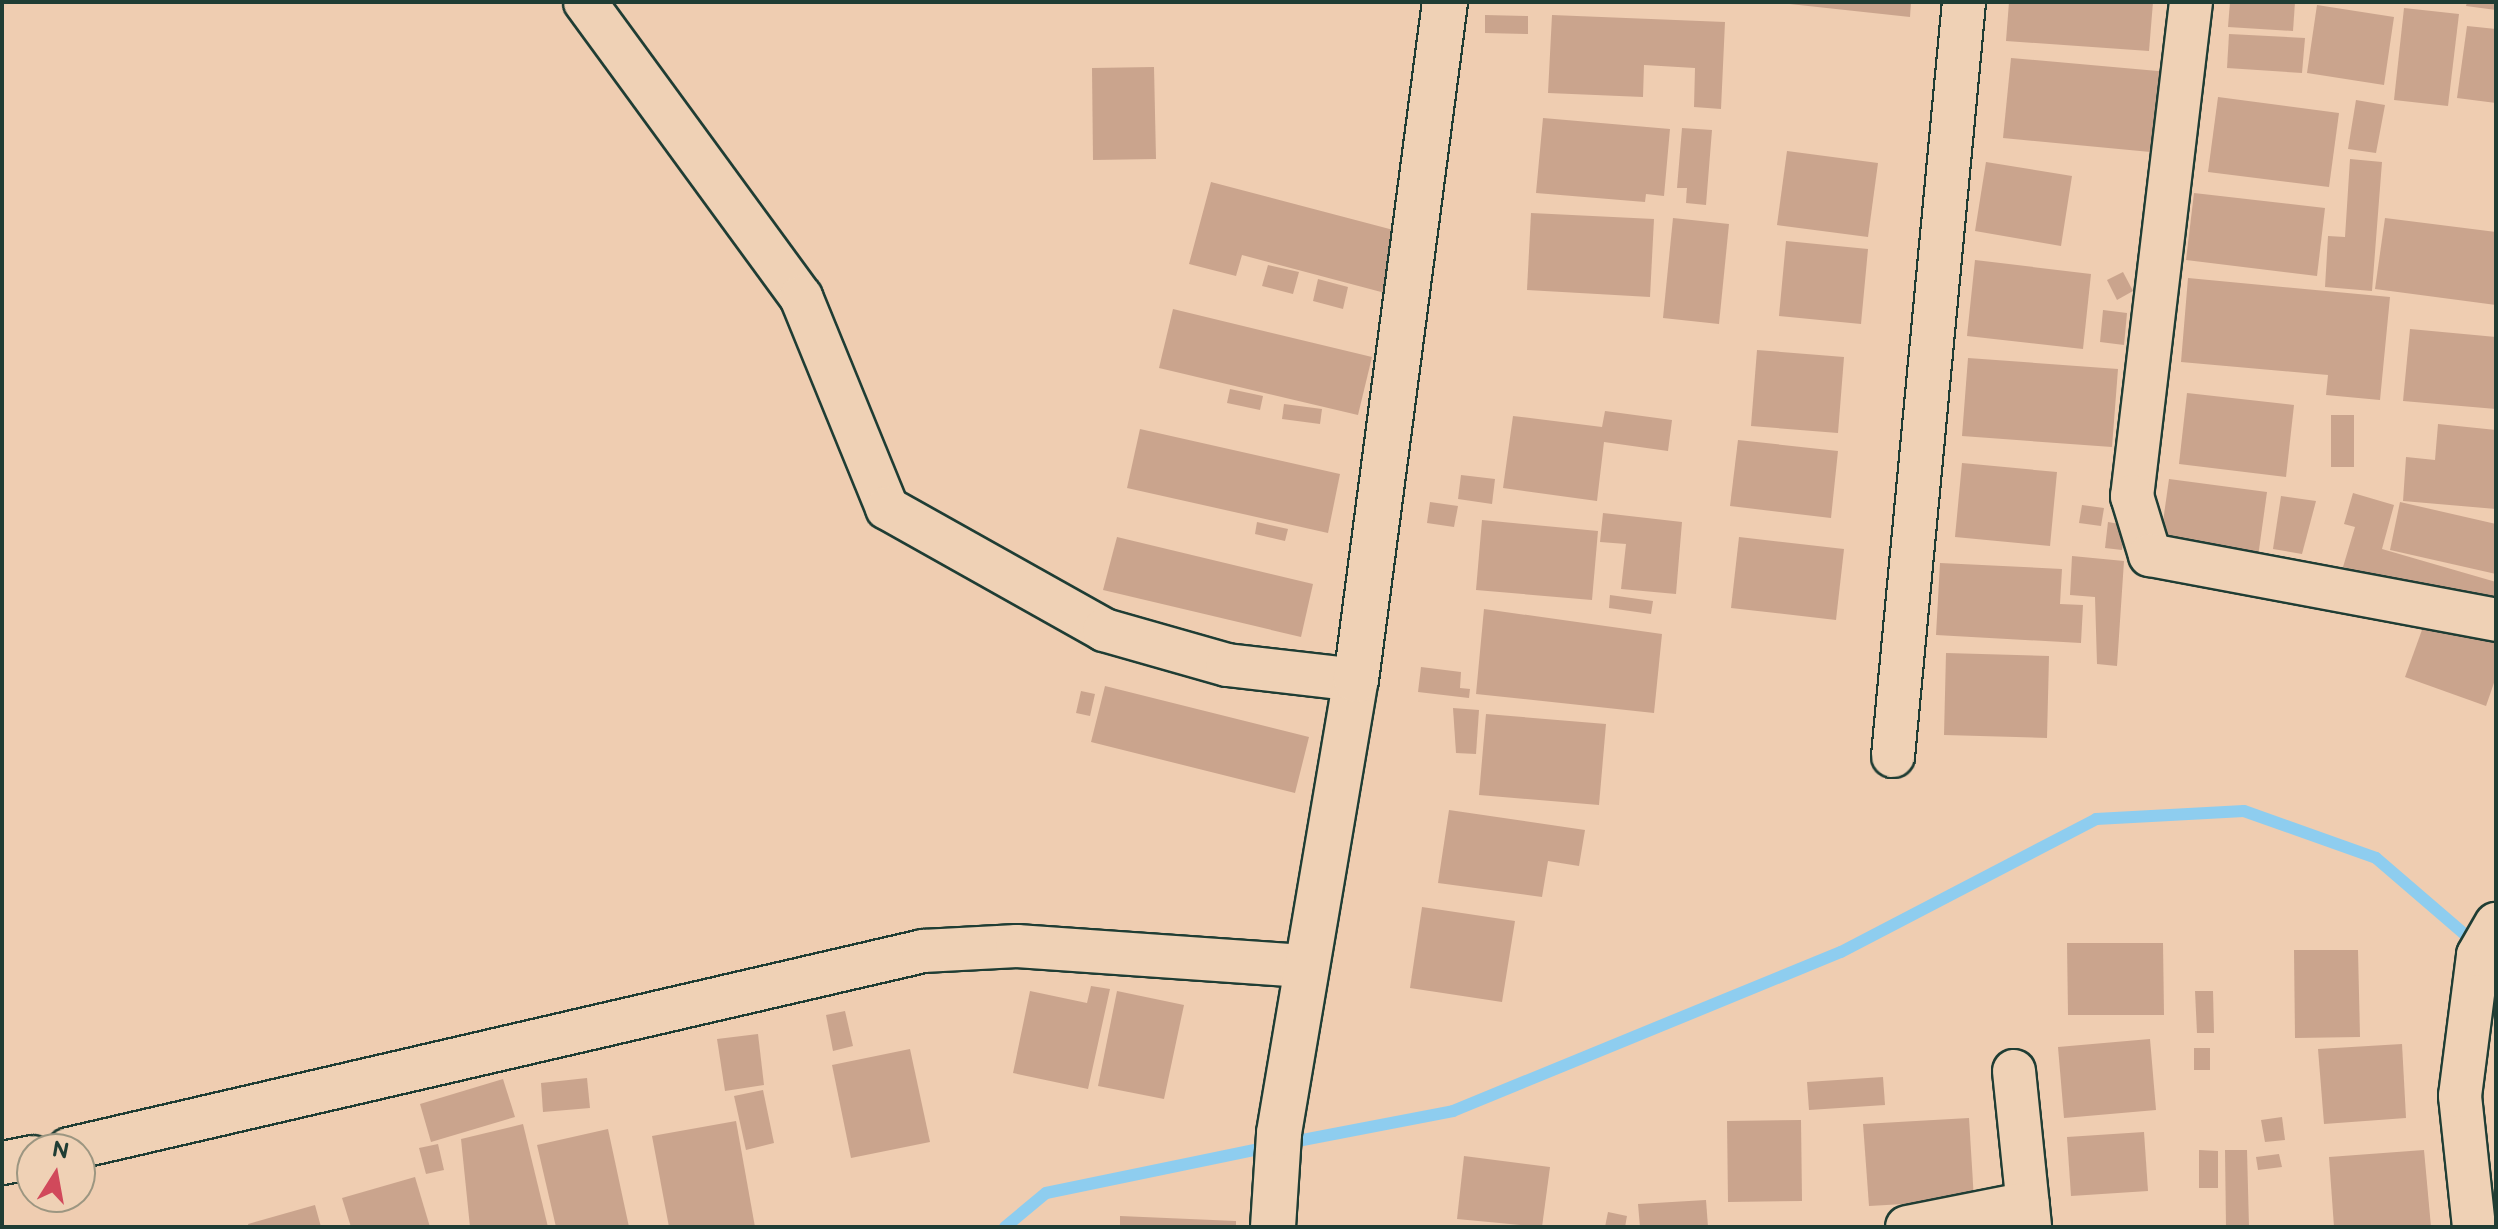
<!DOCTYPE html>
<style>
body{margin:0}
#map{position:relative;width:2498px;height:1229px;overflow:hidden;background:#efcdb1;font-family:"Balsamiq Sans",sans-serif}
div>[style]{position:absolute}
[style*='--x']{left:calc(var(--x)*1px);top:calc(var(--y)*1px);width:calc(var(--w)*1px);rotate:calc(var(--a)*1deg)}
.stream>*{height:12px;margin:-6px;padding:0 6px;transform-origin:6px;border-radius:6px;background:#8ecdef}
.building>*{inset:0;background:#caa48d}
.roads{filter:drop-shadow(2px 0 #1f3d34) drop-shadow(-2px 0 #1f3d34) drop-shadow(0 2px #1f3d34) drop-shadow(0 -2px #1f3d34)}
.minor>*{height:42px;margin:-21px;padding:0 21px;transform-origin:21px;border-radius:21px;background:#efd1b5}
.tertiary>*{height:44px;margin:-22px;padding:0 22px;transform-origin:22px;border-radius:22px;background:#efd1b5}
span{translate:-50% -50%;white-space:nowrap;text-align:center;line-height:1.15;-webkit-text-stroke:6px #efd1b5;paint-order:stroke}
.frame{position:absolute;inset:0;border:4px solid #1f3d34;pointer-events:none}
.north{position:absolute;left:16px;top:1133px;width:80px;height:80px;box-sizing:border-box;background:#efd1b5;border:2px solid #9c9681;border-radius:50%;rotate:11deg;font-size:22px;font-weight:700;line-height:32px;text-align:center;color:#1f3d34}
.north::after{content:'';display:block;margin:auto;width:28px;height:36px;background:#d1495b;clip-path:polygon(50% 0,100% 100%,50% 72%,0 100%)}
</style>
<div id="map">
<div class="stream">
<div style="--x:1287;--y:1143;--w:169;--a:-10.9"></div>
<div style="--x:1453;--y:1111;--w:419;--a:-22.3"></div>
<div style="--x:1841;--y:952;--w:288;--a:-27.5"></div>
<div style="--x:2096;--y:819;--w:148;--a:-3.1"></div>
<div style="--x:2244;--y:811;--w:140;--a:19.6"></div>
<div style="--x:2376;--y:858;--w:133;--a:40.7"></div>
<div style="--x:1005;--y:1227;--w:53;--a:-39.7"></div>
<div style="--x:1046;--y:1193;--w:228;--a:-11.7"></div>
</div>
<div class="building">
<div style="clip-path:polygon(1772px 2px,1911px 2px,1910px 17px)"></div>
<div style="clip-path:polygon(2009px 2px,2153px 2px,2149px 51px,2006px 41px)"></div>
<div style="clip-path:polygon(2230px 2px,2295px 2px,2293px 31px,2228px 27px)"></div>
<div style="clip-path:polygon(2467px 2px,2496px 2px,2496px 10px,2466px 6px)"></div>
<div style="clip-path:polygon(2317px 5px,2394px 17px,2384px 85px,2307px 73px)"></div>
<div style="clip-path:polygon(2404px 8px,2459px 14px,2448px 106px,2394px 100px)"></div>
<div style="clip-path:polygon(1485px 15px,1528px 16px,1528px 34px,1485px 33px)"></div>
<div style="clip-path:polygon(1552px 15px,1725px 22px,1721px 109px,1694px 107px,1695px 68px,1644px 65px,1643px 97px,1548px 93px)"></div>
<div style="clip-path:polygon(2467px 26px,2496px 29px,2496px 103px,2457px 98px)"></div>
<div style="clip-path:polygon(2229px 34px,2305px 38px,2302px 73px,2227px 68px)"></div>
<div style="clip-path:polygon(2011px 58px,2169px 72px,2161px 153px,2003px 138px)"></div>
<div style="clip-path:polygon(1154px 67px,1156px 159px,1093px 160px,1092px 68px)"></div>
<div style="clip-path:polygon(2218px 97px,2339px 113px,2329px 187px,2208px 172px)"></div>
<div style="clip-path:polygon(2356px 100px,2385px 105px,2376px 153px,2348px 149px)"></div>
<div style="clip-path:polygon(1543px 118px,1670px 129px,1664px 196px,1646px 194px,1645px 202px,1536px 193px)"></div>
<div style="clip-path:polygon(1682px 128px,1712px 130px,1706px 205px,1686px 203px,1687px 188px,1677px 188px)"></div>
<div style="clip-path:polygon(1787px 151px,1878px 163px,1868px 237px,1777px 225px)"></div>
<div style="clip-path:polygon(2350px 159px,2382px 162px,2372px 291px,2325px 287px,2328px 236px,2345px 237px)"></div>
<div style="clip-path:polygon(1986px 162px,2072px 176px,2061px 246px,1975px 231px)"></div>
<div style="clip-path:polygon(1211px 182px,1401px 232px,1385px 293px,1242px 255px,1236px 276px,1189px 264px)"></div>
<div style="clip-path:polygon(2194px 193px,2325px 208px,2317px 276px,2186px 260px)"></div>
<div style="clip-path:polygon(1531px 213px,1654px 219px,1650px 297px,1527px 290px)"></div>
<div style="clip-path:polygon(1673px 218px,1729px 224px,1719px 324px,1663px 318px)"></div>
<div style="clip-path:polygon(2385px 218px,2496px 232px,2496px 305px,2375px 289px)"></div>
<div style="clip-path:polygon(1786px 241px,1868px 249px,1861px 324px,1779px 316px)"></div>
<div style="clip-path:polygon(1975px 260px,2091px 274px,2083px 349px,1967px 336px)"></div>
<div style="clip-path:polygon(1268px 265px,1299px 272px,1293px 294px,1262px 286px)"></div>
<div style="clip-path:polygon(2123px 272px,2133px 291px,2117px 300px,2107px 280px)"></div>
<div style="clip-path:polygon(2188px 278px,2390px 297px,2380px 400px,2326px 395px,2328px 375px,2181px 362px)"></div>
<div style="clip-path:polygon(1318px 279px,1348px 287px,1343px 309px,1313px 301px)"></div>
<div style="clip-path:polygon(1173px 309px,1372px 357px,1358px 415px,1159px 368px)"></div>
<div style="clip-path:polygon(2103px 310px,2127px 313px,2124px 345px,2100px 342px)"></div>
<div style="clip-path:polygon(2410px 329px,2496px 337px,2496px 409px,2403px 401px)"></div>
<div style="clip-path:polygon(1757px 350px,1844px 357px,1838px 433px,1751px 426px)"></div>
<div style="clip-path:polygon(1968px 358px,2118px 369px,2112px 447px,1962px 436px)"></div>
<div style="clip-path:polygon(1230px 389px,1263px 396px,1260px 410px,1227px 403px)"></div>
<div style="clip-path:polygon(2187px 393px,2294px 405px,2286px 477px,2179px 464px)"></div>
<div style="clip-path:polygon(1284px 404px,1322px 409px,1320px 424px,1282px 419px)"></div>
<div style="clip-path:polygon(1605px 411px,1672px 420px,1668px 451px,1604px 442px,1597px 501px,1503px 488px,1513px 416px,1602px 427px)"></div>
<div style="clip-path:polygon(2331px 415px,2354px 415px,2354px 467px,2331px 467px)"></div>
<div style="clip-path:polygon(2438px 424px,2496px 430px,2496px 509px,2403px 501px,2406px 457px,2435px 460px)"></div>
<div style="clip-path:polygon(1140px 429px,1340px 474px,1328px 533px,1127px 488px)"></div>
<div style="clip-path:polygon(1738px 440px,1838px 451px,1831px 518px,1730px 506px)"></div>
<div style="clip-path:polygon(1962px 463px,2057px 472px,2050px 546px,1955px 537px)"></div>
<div style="clip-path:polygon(1461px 475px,1495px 479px,1492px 504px,1458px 499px)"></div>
<div style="clip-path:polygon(2169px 479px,2267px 492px,2258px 557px,2160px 543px)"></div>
<div style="clip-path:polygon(2353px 493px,2394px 505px,2382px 549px,2496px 582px,2496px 611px,2343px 567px,2355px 527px,2344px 524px)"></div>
<div style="clip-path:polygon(2281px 496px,2316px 501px,2302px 554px,2273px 549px)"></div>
<div style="clip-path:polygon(1430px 502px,1458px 506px,1454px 527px,1427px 523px)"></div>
<div style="clip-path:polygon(2400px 502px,2496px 524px,2496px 574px,2390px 550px)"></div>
<div style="clip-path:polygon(2082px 505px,2104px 508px,2101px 526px,2079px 523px)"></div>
<div style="clip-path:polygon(1603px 513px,1682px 522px,1676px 594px,1621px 589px,1626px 544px,1600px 542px)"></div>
<div style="clip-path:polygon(1482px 520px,1598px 531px,1592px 600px,1476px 590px)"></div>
<div style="clip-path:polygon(1257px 522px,1288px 529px,1285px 541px,1255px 534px)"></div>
<div style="clip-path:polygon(2108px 522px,2125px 525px,2122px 550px,2105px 548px)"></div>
<div style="clip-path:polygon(1117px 537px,1313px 584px,1301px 637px,1103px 590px)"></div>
<div style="clip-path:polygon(1739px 537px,1844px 549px,1836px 620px,1731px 608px)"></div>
<div style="clip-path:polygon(2072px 556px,2124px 561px,2117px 666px,2097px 664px,2095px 597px,2070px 595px)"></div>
<div style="clip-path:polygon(1940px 563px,2062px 569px,2060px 604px,2083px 605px,2081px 643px,1936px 635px)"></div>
<div style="clip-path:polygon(1610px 595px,1653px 601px,1651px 614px,1609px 608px)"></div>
<div style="clip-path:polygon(1484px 609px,1662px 634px,1654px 713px,1476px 694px)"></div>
<div style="clip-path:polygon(2427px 616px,2496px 640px,2496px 677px,2486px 706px,2405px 677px)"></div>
<div style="clip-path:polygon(1946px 653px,2049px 656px,2047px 738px,1944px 735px)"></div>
<div style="clip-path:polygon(1421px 667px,1461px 672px,1460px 688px,1470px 689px,1469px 698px,1418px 692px)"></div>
<div style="clip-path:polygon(1105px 686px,1309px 737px,1295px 793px,1091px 742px)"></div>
<div style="clip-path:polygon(1081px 691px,1095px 694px,1090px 716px,1076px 713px)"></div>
<div style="clip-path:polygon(1453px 708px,1479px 710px,1476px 754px,1456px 753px)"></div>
<div style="clip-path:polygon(1486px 714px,1606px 724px,1599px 805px,1479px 795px)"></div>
<div style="clip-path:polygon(1449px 810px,1585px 830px,1579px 866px,1548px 861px,1542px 897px,1438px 883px)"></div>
<div style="clip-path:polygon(1422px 907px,1515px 921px,1502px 1002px,1410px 988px)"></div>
<div style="clip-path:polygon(2067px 943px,2163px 943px,2164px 1015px,2068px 1015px)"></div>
<div style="clip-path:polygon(2294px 950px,2358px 950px,2360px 1037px,2295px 1038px)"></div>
<div style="clip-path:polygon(1091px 986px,1110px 989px,1088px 1089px,1013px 1073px,1030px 991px,1087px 1003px)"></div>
<div style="clip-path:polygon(1117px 991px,1184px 1005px,1164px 1099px,1098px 1086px)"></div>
<div style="clip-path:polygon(2195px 991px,2213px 991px,2214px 1033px,2197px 1033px)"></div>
<div style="clip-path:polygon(845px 1011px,853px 1046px,833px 1051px,826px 1015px)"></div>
<div style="clip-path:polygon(758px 1034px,764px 1085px,725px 1091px,717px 1039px)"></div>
<div style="clip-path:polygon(2150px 1039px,2156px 1110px,2064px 1118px,2058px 1047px)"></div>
<div style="clip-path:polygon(2402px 1044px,2406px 1118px,2324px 1124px,2318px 1049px)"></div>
<div style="clip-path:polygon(2194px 1048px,2210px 1048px,2210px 1070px,2194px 1070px)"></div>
<div style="clip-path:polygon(910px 1049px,930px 1142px,851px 1158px,832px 1065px)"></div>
<div style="clip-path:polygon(1883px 1077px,1885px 1105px,1809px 1110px,1807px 1082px)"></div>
<div style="clip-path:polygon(587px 1078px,590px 1108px,543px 1112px,541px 1083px)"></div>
<div style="clip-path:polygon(503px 1079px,515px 1117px,431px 1142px,420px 1104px)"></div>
<div style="clip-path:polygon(763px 1090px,774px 1143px,746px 1150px,734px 1096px)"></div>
<div style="clip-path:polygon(2282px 1117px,2285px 1140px,2265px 1142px,2261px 1120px)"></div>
<div style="clip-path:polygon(1969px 1118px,1974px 1200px,1869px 1206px,1863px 1124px)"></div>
<div style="clip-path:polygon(1801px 1120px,1802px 1201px,1728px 1202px,1727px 1121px)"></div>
<div style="clip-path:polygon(736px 1121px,755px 1227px,669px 1227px,652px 1136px)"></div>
<div style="clip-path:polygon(523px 1124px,548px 1227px,470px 1227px,461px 1139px)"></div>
<div style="clip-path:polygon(608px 1129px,629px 1227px,556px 1227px,537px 1145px)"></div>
<div style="clip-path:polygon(2144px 1132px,2148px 1191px,2071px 1196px,2067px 1137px)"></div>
<div style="clip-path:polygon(438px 1144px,444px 1170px,426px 1174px,419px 1148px)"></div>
<div style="clip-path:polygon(2199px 1150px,2218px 1151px,2218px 1188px,2199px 1188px)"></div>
<div style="clip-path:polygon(2225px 1150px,2247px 1150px,2249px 1227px,2226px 1227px)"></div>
<div style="clip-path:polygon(2424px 1150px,2431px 1227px,2334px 1227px,2329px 1157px)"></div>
<div style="clip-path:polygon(2279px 1154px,2282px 1167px,2258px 1170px,2256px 1157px)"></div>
<div style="clip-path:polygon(1464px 1156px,1550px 1167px,1542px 1227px,1457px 1219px)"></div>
<div style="clip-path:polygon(415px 1177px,430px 1227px,351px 1227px,342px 1198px)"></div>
<div style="clip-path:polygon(1706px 1200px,1708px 1227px,1640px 1227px,1638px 1204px)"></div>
<div style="clip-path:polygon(315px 1205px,321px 1227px,249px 1227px,248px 1224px)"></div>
<div style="clip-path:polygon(1608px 1212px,1627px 1216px,1625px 1227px,1605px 1227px)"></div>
<div style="clip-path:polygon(1120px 1216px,1236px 1221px,1236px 1227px,1120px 1227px)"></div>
</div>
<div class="roads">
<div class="minor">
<div style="--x:585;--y:2;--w:366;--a:53.8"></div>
<div style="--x:801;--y:297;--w:228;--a:67.8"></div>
<div style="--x:887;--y:508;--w:249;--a:29.3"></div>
<div style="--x:1104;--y:630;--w:128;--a:15.9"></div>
<div style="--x:1227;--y:665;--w:130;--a:6.6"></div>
<div style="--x:2191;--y:2;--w:498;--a:96.8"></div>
<div style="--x:2132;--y:496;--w:62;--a:73"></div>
<div style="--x:2150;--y:555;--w:352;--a:10.6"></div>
<div style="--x:1893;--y:756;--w:757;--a:-84.62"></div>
<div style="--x:2014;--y:1071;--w:157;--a:84.1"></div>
<div style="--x:69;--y:1149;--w:877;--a:-13.05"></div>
<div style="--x:923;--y:951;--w:94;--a:-3"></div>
<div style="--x:1017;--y:946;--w:287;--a:4"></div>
<div style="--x:2;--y:1163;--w:31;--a:-11"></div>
<div style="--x:1907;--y:1227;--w:123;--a:-11.2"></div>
<div style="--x:2474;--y:1227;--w:132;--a:-96.1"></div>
<div style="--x:2460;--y:1096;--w:142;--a:-82.7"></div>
<div style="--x:2478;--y:955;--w:36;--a:-60"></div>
</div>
<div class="tertiary">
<div style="--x:1273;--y:1227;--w:94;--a:-86.3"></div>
<div style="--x:1279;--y:1133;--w:459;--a:-80.4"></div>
<div style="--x:1356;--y:680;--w:684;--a:-82.52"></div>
</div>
</div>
<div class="frame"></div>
<div class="north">N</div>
</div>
